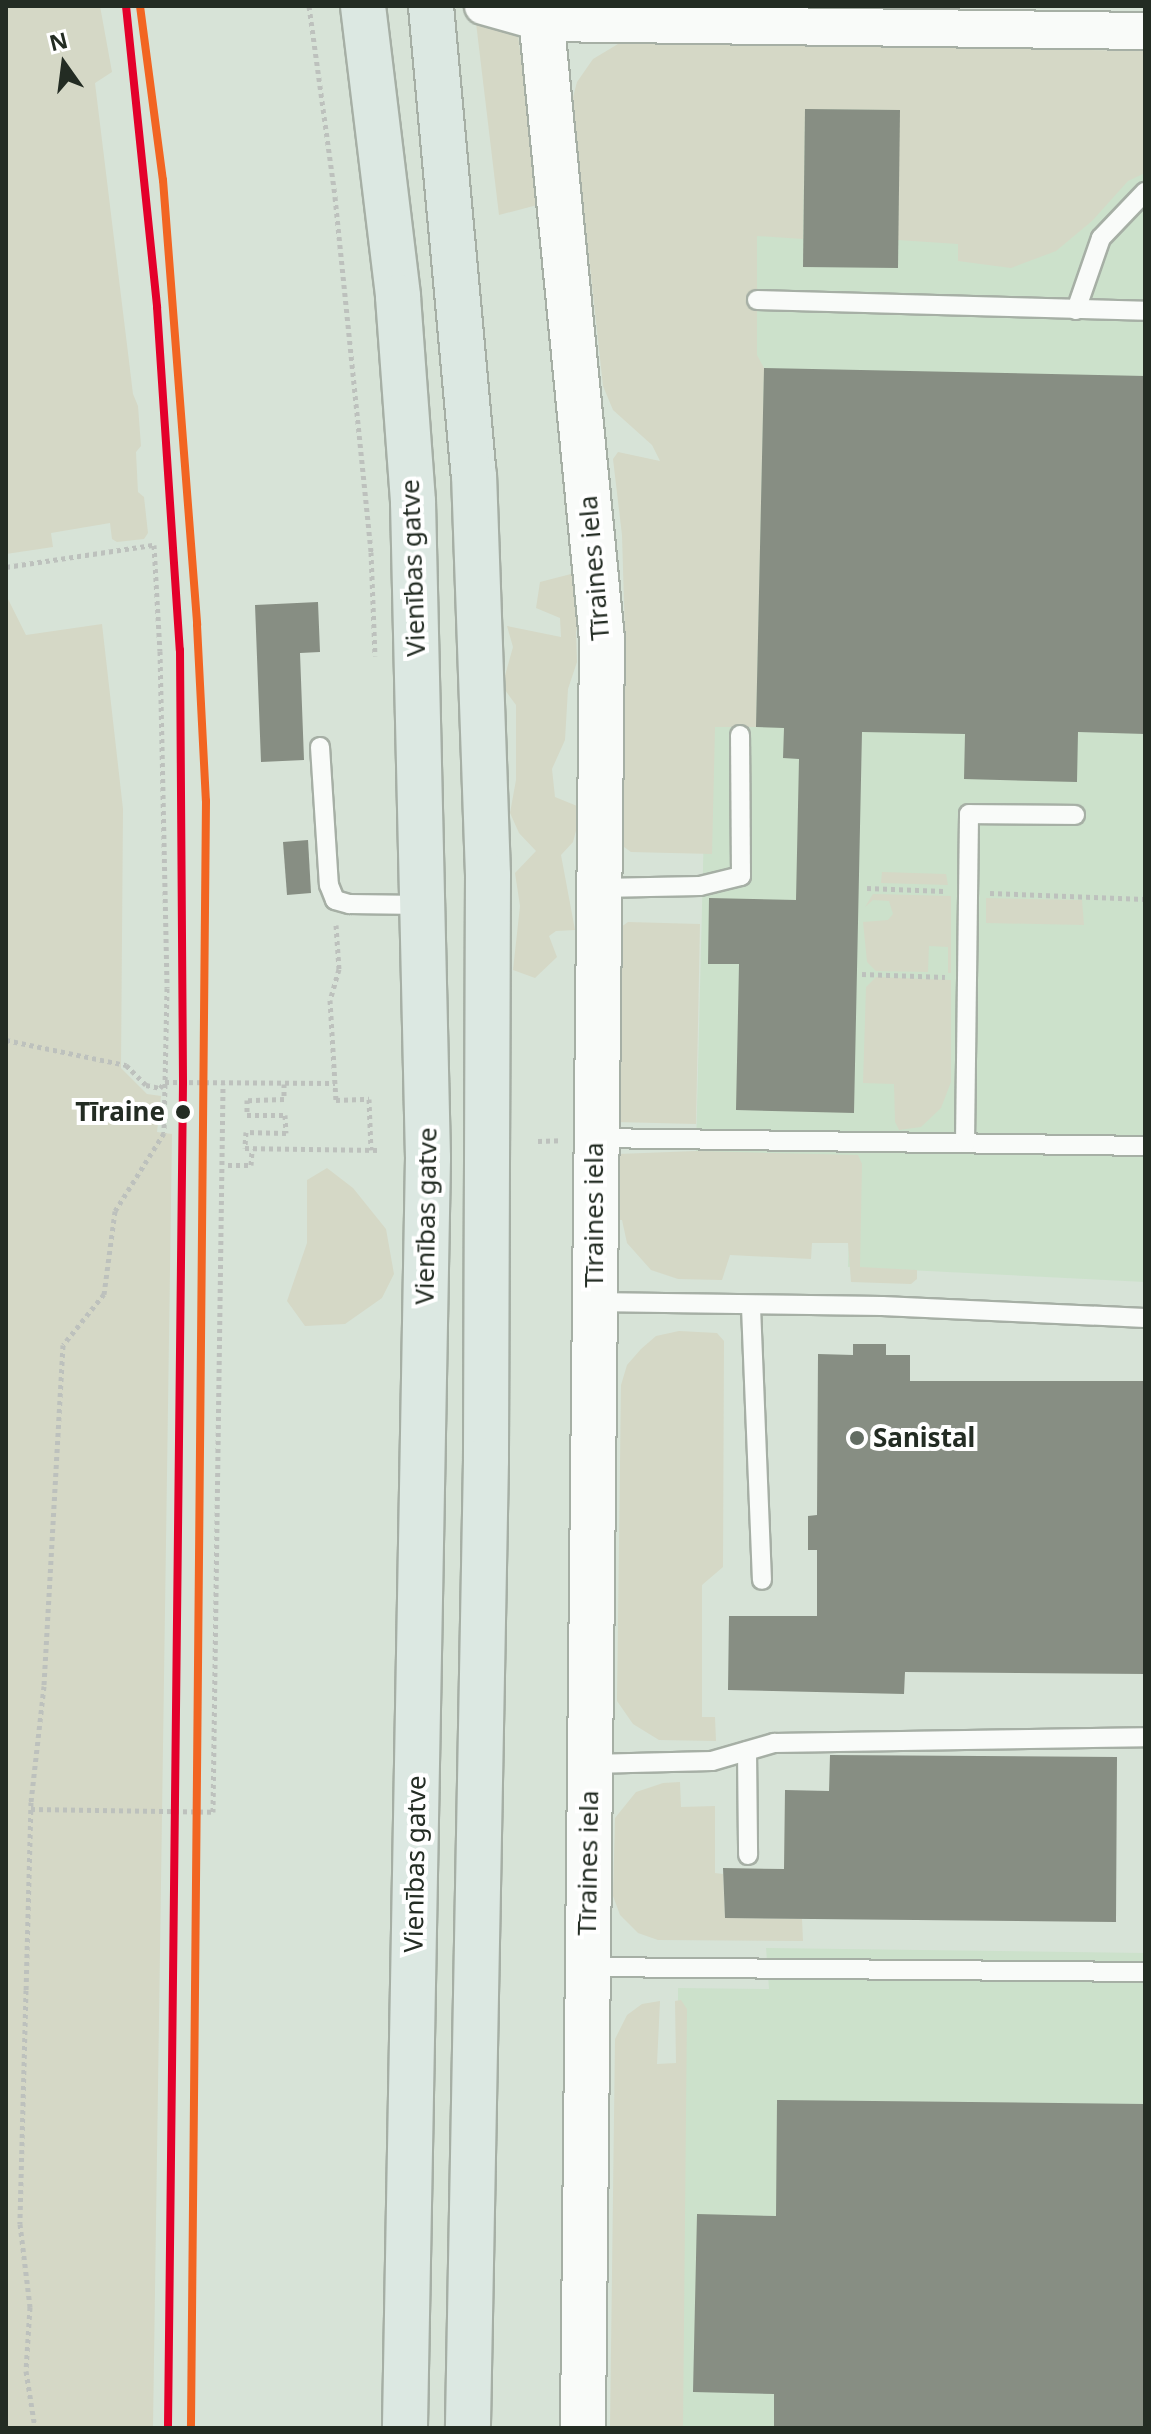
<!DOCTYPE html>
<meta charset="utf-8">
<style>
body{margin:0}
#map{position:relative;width:1151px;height:2434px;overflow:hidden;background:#d7e3d7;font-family:"Noto Sans",sans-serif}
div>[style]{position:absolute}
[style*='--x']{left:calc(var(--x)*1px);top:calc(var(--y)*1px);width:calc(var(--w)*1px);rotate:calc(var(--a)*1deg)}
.built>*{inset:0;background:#cce1cb}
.green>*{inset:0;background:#d5d8c6}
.building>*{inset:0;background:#878e83}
.path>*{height:5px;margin-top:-2.5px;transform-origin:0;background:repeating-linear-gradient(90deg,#bdc1bd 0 4px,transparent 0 8px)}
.roads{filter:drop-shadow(2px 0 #a6afa5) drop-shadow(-2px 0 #a6afa5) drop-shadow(0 2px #a6afa5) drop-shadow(0 -2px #a6afa5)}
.service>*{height:18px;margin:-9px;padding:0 9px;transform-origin:9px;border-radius:9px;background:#f9fbf9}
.minor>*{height:36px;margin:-18px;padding:0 18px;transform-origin:18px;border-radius:18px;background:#f9fbf9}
.tertiary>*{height:44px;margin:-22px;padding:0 22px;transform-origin:22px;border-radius:22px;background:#f9fbf9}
.trunk>*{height:44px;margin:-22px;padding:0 22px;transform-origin:22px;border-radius:22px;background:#dce8e2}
.rail-1>*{height:8px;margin:-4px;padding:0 4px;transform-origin:4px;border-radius:4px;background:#f26522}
.rail-2>*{height:8px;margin:-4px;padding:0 4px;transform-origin:4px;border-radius:4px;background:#e4002b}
.dots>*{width:22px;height:22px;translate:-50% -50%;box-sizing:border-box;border:4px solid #fff;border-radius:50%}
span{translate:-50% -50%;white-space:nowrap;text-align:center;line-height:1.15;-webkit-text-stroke:8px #fff;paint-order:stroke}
.street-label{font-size:26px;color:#232c23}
.stop-label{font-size:26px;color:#232c23;font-weight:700}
.right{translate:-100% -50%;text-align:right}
.poi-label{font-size:26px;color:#232c23;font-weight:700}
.left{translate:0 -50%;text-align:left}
.frame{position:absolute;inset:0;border:8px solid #232c23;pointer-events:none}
.north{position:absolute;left:24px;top:24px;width:80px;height:80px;-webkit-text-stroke:6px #fff;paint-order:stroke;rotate:346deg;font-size:22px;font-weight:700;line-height:32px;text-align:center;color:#232c23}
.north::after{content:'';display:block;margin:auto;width:28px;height:36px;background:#232c23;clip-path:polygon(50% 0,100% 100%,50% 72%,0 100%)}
</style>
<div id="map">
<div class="built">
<div style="clip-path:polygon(634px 88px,1145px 101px,1145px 1282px,848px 1267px,849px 1235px,694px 1229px,711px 546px)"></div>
<div style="clip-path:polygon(766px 1948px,1145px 1953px,1145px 2428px,678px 2428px,678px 1988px,769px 1989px)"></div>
</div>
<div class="green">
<div style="clip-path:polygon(6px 6px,100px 6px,112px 72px,95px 83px,133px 394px,138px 406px,141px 446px,136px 452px,138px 492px,144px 497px,148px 533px,144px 539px,117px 542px,112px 539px,110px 523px,51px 533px,53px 547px,6px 554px)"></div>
<div style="clip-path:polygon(474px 6px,514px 6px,541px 204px,499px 215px)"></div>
<div style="clip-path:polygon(637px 42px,1145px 51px,1145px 173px,1128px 181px,1092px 221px,1056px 251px,1011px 268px,958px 261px,958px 244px,898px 240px,899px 110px,805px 109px,803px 239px,757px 236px,757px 355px,764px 368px,756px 727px,715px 727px,712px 854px,631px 852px,617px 842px,626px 670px,622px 535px,613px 459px,618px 452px,660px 461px,652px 445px,613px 410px,603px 386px,572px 101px,577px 82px,593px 59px,618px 44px)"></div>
<div style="clip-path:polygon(571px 574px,583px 604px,576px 632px,577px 662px,568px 689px,565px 740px,552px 769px,555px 797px,582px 808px,573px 842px,561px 855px,575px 930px,556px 931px,549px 936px,557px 957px,535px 978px,513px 970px,520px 906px,515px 873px,536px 851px,519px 833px,510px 813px,516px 780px,516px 705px,502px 686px,513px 647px,507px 626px,561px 637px,560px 618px,536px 608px,540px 582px)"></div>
<div style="clip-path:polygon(6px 595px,26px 635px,102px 624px,123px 809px,121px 1068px,147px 1094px,161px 1096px,157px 1132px,172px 1134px,153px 2428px,6px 2428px)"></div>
<div style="clip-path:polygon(882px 872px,946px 874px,948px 885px,881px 883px)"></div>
<div style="clip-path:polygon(873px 894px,951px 896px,951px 973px,948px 973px,948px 947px,929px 946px,928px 972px,876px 971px,867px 962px,863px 922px,888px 920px,893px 914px,889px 901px,873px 900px,865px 907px)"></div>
<div style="clip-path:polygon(986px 898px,1082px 900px,1084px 925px,986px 923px)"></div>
<div style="clip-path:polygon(628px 922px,700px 924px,696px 1124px,616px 1122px,617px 930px)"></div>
<div style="clip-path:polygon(876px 977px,951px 980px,951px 1082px,941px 1108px,921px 1127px,899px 1130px,895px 1122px,894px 1084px,863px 1083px,866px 987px)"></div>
<div style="clip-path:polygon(696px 1151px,858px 1155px,862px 1164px,860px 1267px,917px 1270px,917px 1279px,911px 1284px,851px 1282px,848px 1243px,812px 1243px,811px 1259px,730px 1255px,722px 1280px,678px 1279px,651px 1270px,627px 1243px,622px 1220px,613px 1220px,618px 1154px)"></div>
<div style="clip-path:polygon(327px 1168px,353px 1188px,386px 1229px,394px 1274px,382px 1298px,345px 1324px,305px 1326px,287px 1301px,307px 1243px,307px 1180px)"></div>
<div style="clip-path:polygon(679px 1331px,717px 1333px,724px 1341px,723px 1567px,702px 1585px,702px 1717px,715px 1717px,716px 1741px,659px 1740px,633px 1724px,617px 1701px,621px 1385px,627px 1365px,641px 1349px,656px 1336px)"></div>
<div style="clip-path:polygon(680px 1782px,681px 1807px,715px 1806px,715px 1873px,723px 1874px,725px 1918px,802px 1919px,803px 1941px,658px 1940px,638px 1933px,620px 1915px,613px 1896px,615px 1818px,636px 1792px,663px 1783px)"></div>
<div style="clip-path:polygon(681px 2000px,687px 2009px,683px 2428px,610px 2428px,615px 2039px,627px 2015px,642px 2004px,660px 2001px,657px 2064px,676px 2063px,675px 2001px)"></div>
</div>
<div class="building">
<div style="clip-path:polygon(805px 109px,900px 110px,898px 268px,803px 267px)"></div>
<div style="clip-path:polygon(764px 368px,1145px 376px,1145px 734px,1078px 732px,1077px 782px,964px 779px,965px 734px,862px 732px,854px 1113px,736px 1110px,739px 964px,708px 964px,709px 898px,796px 900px,799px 759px,783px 758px,784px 728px,756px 727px)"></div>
<div style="clip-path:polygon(318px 602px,320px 652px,300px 653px,304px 760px,261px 762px,255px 605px)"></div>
<div style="clip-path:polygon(308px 840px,311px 893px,287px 895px,283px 842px)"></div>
<div style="clip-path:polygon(853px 1344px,886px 1344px,886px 1355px,910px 1355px,910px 1381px,1145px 1381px,1145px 1674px,905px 1672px,904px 1694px,728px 1690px,729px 1616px,817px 1616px,817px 1550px,808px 1550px,808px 1516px,817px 1515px,818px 1354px,853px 1355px)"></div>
<div style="clip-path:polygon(830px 1755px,1117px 1757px,1116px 1922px,725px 1918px,723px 1868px,784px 1869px,785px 1790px,829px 1791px)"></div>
<div style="clip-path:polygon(777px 2100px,1145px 2104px,1145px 2428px,774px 2428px,774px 2394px,693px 2392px,697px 2214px,776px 2216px)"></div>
</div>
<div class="path">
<div style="--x:309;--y:6;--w:193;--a:82.2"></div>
<div style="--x:335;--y:197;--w:357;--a:84.2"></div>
<div style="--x:371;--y:552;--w:104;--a:87.8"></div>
<div style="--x:6;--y:567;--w:150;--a:-8.5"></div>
<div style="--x:154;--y:545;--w:106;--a:86.8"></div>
<div style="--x:160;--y:651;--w:337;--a:88.8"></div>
<div style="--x:167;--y:988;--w:145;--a:91.2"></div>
<div style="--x:164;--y:1133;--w:92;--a:122.1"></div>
<div style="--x:115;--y:1211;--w:84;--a:97.5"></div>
<div style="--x:104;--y:1294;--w:65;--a:128.8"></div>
<div style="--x:63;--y:1345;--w:342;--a:93.2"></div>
<div style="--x:44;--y:1686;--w:117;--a:96.4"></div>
<div style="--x:31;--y:1802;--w:188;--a:91.5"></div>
<div style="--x:26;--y:1990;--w:234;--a:91.5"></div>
<div style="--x:20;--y:2224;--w:84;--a:83.1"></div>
<div style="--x:30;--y:2307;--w:64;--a:93.6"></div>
<div style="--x:26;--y:2371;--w:58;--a:81"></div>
<div style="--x:867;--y:888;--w:77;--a:2.2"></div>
<div style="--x:990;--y:893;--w:155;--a:2.2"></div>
<div style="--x:336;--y:925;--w:44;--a:86.1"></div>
<div style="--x:339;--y:969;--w:32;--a:106"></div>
<div style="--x:330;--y:1000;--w:100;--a:86.6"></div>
<div style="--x:336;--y:1100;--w:33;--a:-2"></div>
<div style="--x:369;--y:1099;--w:51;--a:87.8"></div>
<div style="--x:862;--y:974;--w:83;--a:2.1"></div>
<div style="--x:6;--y:1040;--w:123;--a:11.8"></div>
<div style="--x:126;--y:1065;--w:28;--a:45"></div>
<div style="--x:146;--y:1085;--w:14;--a:12"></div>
<div style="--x:160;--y:1088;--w:8;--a:-50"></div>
<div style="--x:165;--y:1082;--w:170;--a:0.3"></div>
<div style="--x:284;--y:1084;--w:15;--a:90"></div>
<div style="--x:284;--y:1099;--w:37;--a:178"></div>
<div style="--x:247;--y:1100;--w:15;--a:90"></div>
<div style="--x:247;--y:1115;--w:38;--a:0"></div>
<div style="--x:285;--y:1115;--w:18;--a:87"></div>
<div style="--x:286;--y:1133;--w:40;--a:-178.6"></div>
<div style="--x:246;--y:1132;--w:16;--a:94"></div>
<div style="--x:245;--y:1148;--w:134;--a:0.9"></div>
<div style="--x:538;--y:1141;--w:23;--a:-2"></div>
<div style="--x:228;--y:1165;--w:23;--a:0"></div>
<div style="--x:251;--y:1165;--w:16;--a:-86"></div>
<div style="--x:31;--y:1809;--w:182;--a:0.9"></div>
<div style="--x:213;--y:1812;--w:728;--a:-89.21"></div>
</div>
<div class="roads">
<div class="service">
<div style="--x:757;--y:300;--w:388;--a:1.6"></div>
<div style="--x:1076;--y:310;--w:76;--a:-70.9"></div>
<div style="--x:1101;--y:238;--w:64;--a:-46.3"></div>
<div style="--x:320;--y:747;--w:138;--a:86.3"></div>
<div style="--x:329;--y:885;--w:16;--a:68"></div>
<div style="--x:335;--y:900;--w:15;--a:16"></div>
<div style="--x:349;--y:904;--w:73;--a:0.8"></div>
<div style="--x:600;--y:888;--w:100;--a:-1.1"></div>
<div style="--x:700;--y:886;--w:42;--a:-13.7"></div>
<div style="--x:741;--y:876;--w:141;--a:-90.4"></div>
<div style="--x:596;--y:1138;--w:549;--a:0.83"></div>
<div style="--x:965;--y:1143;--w:329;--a:-89.3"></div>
<div style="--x:969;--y:814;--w:106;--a:0.5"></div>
<div style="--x:593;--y:1302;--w:289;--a:0.8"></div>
<div style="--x:882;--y:1306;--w:263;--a:2.6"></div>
<div style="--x:751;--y:1307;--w:273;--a:87.7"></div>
<div style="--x:747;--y:1751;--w:104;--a:89.4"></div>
<div style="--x:591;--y:1764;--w:121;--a:-1.4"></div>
<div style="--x:712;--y:1761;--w:65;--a:-16.2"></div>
<div style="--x:774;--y:1743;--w:371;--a:-0.9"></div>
<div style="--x:587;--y:1967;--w:558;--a:0.51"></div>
</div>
<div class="minor">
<div style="--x:483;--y:6;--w:62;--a:15.8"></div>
<div style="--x:543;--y:23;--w:602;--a:0.76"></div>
</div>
<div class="tertiary">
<div style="--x:540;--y:6;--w:636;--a:84.41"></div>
<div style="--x:602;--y:639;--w:1789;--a:90.61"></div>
</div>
<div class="trunk">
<div style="--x:363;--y:6;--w:293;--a:83.1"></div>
<div style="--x:398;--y:297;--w:206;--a:85.8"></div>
<div style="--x:413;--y:502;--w:656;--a:88.69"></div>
<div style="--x:428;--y:1158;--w:1270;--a:91.04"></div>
<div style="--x:431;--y:6;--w:470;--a:84.8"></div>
<div style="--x:474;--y:474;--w:402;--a:88"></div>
<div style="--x:488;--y:876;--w:584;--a:90.2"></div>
<div style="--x:486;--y:1460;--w:968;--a:91.07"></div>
</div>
</div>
<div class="rail-1">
<div style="--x:140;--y:6;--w:176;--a:82.5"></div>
<div style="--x:163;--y:180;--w:446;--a:85.6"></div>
<div style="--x:197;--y:625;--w:176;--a:87.1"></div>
<div style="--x:206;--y:801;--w:1627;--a:90.53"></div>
</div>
<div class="rail-2">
<div style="--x:126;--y:6;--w:303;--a:84.1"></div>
<div style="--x:157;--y:307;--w:344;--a:86.2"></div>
<div style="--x:180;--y:650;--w:433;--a:89.6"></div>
<div style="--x:183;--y:1083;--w:1345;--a:90.64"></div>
</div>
<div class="dots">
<div style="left:183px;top:1112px;background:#232c23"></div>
<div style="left:857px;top:1438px;background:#626c62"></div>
</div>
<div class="street-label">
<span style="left:413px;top:568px;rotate:-92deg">Vienības gatve</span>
<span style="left:594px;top:568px;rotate:-95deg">Tīraines iela</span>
<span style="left:594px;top:1215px;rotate:-90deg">Tīraines iela</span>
<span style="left:426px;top:1216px;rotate:-89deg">Vienības gatve</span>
<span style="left:588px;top:1863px;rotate:-89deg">Tīraines iela</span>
<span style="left:415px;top:1864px;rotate:-89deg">Vienības gatve</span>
</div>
<div class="stop-label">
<span class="right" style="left:165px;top:1112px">Tīraine</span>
</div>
<div class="poi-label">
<span class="left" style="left:873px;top:1438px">Sanistal</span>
</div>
<div class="frame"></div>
<div class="north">N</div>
</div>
